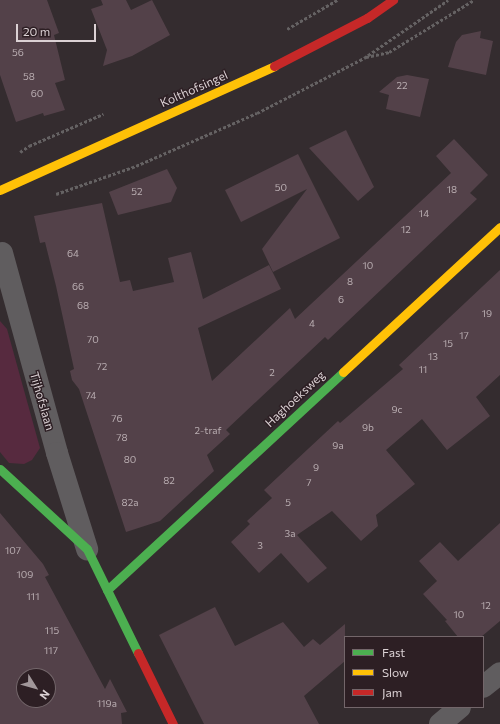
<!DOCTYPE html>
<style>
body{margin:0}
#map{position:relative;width:500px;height:724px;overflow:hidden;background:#342c2f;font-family:Commissioner,sans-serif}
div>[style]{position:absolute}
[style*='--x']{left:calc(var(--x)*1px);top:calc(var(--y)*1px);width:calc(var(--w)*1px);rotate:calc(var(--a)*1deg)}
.green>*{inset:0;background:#572a3f}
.building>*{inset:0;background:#534149}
.path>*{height:2.5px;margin-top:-1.25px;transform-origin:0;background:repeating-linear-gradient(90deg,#656263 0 3px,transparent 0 5px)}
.street>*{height:22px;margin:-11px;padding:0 11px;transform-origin:11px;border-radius:11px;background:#605d5f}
.fast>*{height:9px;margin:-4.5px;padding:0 4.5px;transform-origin:4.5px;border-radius:4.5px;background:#4caf50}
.slow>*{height:9px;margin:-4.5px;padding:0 4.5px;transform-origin:4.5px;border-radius:4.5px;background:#ffc107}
.jam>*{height:9px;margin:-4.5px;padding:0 4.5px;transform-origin:4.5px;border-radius:4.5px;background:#c62828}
span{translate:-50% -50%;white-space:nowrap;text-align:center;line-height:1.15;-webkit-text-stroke:3px #2d1f24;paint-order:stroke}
.number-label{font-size:10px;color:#b9adb1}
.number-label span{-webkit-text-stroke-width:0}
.street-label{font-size:12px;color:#dbd1d4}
.legend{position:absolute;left:344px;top:636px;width:140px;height:72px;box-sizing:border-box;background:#2d1f24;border:1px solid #73666a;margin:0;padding:5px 7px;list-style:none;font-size:12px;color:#dbd1d4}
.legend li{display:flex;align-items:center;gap:8px;height:20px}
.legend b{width:20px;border:1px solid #73666a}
.north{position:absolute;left:16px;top:668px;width:40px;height:40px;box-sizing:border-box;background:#2d1f24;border:1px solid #73666a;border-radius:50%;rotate:127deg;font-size:11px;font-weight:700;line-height:16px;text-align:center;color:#dbd1d4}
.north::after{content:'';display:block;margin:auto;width:14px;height:18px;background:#a1979a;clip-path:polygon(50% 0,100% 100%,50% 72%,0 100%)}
.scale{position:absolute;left:16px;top:24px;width:80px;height:18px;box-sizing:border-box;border:2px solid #dbd1d4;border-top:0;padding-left:5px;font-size:12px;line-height:14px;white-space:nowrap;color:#dbd1d4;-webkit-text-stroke:3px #2d1f24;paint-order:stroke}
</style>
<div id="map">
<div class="green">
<div style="clip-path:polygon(0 321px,7px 329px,40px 448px,32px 460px,24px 464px,9px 463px,0 452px)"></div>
</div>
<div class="building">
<div style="clip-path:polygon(0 0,47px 0,59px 33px,54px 35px,65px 80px,55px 83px,65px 110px,44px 116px,43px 113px,16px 122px,0 75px)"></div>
<div style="clip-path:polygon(101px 0,126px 0,131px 10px,152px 0,170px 35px,132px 56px,103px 66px,107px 50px,91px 9px,103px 5px)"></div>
<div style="clip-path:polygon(481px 31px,480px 38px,493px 41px,486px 75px,448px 67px,456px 42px,462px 35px)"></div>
<div style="clip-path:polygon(407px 75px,429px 79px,420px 117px,386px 109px,389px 95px,379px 92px,397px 77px)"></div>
<div style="clip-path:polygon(346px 130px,374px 187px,358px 201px,309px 148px)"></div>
<div style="clip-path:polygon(454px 139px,488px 175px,470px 193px,477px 199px,328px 340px,325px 337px,226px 430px,230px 434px,207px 455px,214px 471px,160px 521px,126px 532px,79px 389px,72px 380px,70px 371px,74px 369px,56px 286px,45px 242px,40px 243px,34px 216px,102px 203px,120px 282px,130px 280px,133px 291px,174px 282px,168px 258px,191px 252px,203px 299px,269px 265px,281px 289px,198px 328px,212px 381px,290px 308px,295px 319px,451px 173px,436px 156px)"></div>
<div style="clip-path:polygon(298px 154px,340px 238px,273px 272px,262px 249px,307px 189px,241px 222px,225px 190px)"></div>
<div style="clip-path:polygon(167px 169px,177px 188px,171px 202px,118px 215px,109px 192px)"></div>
<div style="clip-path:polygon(500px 270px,500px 375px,476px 397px,490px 416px,447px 450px,422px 419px,386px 450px,415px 484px,376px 515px,378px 526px,361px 541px,332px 511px,297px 535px,327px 568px,308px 583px,281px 553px,259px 573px,231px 542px,250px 524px,247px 521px,272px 498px,264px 490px,338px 421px,340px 423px,403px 369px,399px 365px)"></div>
<div style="clip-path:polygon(evenodd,0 513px,43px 564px,49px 575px,45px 577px,105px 689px,110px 679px,127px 712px,121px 713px,122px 724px,0 724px,0 513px,24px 676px,48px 676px,48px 700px,24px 700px,24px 676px)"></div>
<div style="clip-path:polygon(500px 523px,500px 621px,481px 637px,458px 637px,445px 621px,447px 620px,423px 594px,437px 581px,419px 561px,440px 542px,458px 561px)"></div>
<div style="clip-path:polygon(215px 607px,235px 646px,283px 622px,304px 647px,313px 639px,320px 645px,345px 624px,345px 661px,304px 696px,319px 724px,204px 724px,159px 635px)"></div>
</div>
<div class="path">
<div style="--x:287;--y:29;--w:58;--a:-30.1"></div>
<div style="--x:366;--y:57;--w:24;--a:-12"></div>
<div style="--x:389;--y:52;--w:100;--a:-31.5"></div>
<div style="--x:20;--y:152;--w:11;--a:-34"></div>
<div style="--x:29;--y:146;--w:81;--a:-23.4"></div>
<div style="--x:56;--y:194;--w:85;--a:-19.3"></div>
<div style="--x:136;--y:166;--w:132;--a:-23.7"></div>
<div style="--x:257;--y:113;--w:120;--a:-27.2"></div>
<div style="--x:364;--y:58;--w:102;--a:-34.6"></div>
</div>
<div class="street">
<div style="--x:2;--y:253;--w:207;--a:74.6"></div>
<div style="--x:57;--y:453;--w:101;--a:72.6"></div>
<div style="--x:483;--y:687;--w:22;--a:-39"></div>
<div style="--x:440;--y:724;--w:26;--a:-40"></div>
</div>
<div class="fast">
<div style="--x:0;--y:469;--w:118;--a:42.6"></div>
<div style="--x:87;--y:549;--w:116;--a:63.9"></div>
<div style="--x:107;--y:590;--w:321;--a:-42.7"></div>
</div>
<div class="slow">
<div style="--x:0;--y:190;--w:301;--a:-24.3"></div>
<div style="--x:343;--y:372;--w:214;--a:-42.7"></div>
</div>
<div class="jam">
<div style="--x:274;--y:66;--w:105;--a:-27.3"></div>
<div style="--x:367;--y:18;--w:32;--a:-35"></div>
<div style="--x:138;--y:653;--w:79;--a:63.8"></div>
</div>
<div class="number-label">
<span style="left:18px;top:53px">56</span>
<span style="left:29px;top:77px">58</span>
<span style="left:402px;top:86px">22</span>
<span style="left:37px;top:94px">60</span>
<span style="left:281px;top:188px">50</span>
<span style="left:452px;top:190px">18</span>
<span style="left:137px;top:192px">52</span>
<span style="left:424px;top:214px">14</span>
<span style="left:406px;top:230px">12</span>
<span style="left:73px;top:254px">64</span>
<span style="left:368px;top:266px">10</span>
<span style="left:350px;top:282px">8</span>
<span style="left:78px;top:287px">66</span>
<span style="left:341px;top:300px">6</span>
<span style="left:83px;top:306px">68</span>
<span style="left:487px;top:314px">19</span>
<span style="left:312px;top:324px">4</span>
<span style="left:464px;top:336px">17</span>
<span style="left:93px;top:340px">70</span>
<span style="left:448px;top:344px">15</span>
<span style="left:433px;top:357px">13</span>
<span style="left:102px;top:367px">72</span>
<span style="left:423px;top:370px">11</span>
<span style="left:272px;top:373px">2</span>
<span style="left:91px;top:396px">74</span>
<span style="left:397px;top:410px">9c</span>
<span style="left:117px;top:419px">76</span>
<span style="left:368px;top:428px">9b</span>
<span style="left:208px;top:431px">2-traf</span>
<span style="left:122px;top:438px">78</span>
<span style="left:338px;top:446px">9a</span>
<span style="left:130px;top:460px">80</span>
<span style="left:316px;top:468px">9</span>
<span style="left:169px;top:481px">82</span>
<span style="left:309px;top:483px">7</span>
<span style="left:130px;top:503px">82a</span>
<span style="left:288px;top:503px">5</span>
<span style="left:290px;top:534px">3a</span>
<span style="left:260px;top:546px">3</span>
<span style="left:13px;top:551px">107</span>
<span style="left:25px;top:575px">109</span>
<span style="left:33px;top:597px">111</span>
<span style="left:486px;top:606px">12</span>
<span style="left:459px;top:615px">10</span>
<span style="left:52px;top:631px">115</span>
<span style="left:51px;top:651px">117</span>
<span style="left:107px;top:704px">119a</span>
</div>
<div class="street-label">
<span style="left:194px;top:89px;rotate:-24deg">Kolthofsingel</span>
<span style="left:295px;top:399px;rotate:-43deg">Haghoeksweg</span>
<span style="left:42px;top:401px;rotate:74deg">Tijhofslaan</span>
</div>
<ul class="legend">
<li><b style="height:5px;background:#4caf50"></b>Fast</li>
<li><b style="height:5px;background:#ffc107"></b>Slow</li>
<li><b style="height:5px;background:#c62828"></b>Jam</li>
</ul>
<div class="north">N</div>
<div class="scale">20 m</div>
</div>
